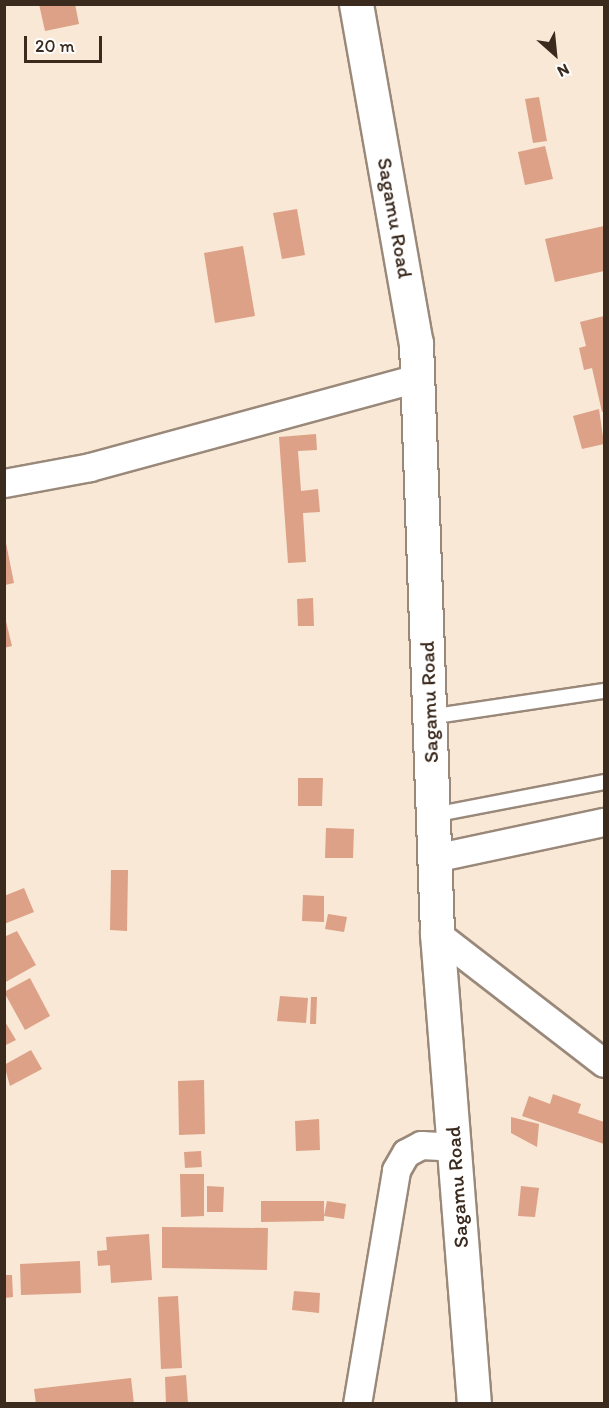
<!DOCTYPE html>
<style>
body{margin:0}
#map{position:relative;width:609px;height:1408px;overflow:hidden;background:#f8e8d5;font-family:Itim,sans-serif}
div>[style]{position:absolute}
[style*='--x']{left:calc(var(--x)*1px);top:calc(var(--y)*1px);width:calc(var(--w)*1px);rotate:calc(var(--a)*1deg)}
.building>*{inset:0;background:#dca187}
.roads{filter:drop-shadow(2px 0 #9a897a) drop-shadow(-2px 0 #9a897a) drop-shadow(0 2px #9a897a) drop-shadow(0 -2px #9a897a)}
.service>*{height:14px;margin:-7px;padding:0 7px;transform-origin:7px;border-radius:7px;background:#fff}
.minor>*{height:27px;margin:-13.5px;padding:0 13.5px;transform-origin:13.5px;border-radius:13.5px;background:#fff}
.trunk>*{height:33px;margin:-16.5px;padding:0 16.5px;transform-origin:16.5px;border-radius:16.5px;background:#fff}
span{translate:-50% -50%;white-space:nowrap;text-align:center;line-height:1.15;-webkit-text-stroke:4.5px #fff;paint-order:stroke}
.street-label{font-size:21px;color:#3b2a1e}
.frame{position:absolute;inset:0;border:6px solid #3b2a1e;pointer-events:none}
.north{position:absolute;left:525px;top:24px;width:60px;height:60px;-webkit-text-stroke:4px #fff;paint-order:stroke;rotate:153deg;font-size:16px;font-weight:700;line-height:24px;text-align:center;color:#3b2a1e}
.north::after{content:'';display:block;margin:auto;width:21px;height:27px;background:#3b2a1e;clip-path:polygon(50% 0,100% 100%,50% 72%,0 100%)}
.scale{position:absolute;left:24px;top:36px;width:78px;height:27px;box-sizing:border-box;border:3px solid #3b2a1e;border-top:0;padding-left:8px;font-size:18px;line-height:21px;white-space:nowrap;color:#3b2a1e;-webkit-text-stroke:4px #fff;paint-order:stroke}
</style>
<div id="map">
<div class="building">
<div style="clip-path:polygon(39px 4px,75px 4px,79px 24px,45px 31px)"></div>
<div style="clip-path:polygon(539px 97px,547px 141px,533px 143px,525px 99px)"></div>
<div style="clip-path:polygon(545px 146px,553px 179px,525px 185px,518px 152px)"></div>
<div style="clip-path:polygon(297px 209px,305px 255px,282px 259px,273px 213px)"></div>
<div style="clip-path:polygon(604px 226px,604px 271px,555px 282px,545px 239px)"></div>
<div style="clip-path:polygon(243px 246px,255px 316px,215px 323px,204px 253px)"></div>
<div style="clip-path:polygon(604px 316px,604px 411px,602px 412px,592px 368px,584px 370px,579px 348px,586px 346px,580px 322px)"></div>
<div style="clip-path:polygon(599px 409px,604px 444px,582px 449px,573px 416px)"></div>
<div style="clip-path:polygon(316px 434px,317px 450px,298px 451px,301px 491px,318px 489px,320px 512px,303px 513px,306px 562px,288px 563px,279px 437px)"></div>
<div style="clip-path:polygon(5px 538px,14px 583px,5px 585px)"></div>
<div style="clip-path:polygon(313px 598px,314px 626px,298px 626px,297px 599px)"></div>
<div style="clip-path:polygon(4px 613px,12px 646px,4px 648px)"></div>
<div style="clip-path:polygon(298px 778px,323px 778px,322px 806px,298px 806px)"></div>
<div style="clip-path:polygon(326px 828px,354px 829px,353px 858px,325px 858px)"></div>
<div style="clip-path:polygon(111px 870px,128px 870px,127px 931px,110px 930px)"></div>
<div style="clip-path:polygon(24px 888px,34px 912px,4px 924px,4px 896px)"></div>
<div style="clip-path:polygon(303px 895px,324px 896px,324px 922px,302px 921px)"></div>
<div style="clip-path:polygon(328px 914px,347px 917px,344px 932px,325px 929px)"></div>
<div style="clip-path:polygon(17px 931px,36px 965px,4px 983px,4px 937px)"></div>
<div style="clip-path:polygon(30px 978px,50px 1016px,25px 1030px,4px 992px)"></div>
<div style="clip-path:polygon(280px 996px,308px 998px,306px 1023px,277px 1021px)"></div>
<div style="clip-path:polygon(311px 997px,317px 997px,316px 1024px,310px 1024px)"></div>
<div style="clip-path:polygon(4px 1020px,16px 1040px,4px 1046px)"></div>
<div style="clip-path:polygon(31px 1050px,42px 1069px,10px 1086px,4px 1065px)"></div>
<div style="clip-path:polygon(204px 1080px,205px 1134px,179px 1135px,178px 1081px)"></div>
<div style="clip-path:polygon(553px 1094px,581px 1104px,578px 1113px,604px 1122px,604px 1144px,522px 1116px,529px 1096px,550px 1104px)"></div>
<div style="clip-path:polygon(511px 1117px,539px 1124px,537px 1147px,511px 1133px)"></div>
<div style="clip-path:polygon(319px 1119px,320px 1150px,296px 1151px,295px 1121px)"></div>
<div style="clip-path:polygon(201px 1151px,202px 1167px,185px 1168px,184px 1152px)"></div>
<div style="clip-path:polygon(180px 1174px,204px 1174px,204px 1216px,181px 1217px)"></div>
<div style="clip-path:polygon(207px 1186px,224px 1187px,223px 1212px,207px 1212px)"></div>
<div style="clip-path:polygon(521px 1186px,539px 1188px,535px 1217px,518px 1216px)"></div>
<div style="clip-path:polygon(261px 1201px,324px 1201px,324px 1221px,261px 1222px)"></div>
<div style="clip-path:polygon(327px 1201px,346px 1204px,344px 1219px,324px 1216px)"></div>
<div style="clip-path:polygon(162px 1227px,268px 1228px,267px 1270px,162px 1268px)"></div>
<div style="clip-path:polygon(149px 1234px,152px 1280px,111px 1283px,110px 1265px,98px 1266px,97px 1251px,107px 1250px,106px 1237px)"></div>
<div style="clip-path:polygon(80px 1261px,81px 1293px,21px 1295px,20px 1264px)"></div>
<div style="clip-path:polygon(4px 1275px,12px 1275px,13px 1297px,4px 1298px)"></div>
<div style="clip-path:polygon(294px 1291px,320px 1293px,319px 1313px,292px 1310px)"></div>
<div style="clip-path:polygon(178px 1296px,182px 1368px,161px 1369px,158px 1297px)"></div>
<div style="clip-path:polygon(186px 1375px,188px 1404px,166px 1404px,165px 1377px)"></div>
<div style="clip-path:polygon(131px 1378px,134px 1404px,36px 1404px,34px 1389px)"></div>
</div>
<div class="roads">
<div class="service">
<div style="--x:429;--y:717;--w:177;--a:-8.5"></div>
<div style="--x:433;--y:815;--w:174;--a:-10.9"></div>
</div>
<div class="minor">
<div style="--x:4;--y:483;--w:87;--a:-10.5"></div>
<div style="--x:90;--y:467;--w:339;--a:-15.2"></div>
<div style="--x:434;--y:858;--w:174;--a:-12"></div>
<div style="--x:437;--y:934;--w:211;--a:37.7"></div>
<div style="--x:357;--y:1404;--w:237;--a:-80.5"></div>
<div style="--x:396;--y:1170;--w:20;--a:-60"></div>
<div style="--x:406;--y:1153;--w:17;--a:-28"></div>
<div style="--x:421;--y:1145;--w:33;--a:3"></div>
</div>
<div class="trunk">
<div style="--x:356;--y:4;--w:344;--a:80"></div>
<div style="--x:416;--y:343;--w:591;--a:87.96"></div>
<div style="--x:437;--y:934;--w:471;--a:85.5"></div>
</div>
</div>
<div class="street-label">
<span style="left:395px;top:218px;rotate:80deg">Sagamu Road</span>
<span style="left:429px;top:702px;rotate:-92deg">Sagamu Road</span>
<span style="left:457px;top:1187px;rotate:-94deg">Sagamu Road</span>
</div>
<div class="frame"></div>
<div class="north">N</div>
<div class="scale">20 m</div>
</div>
